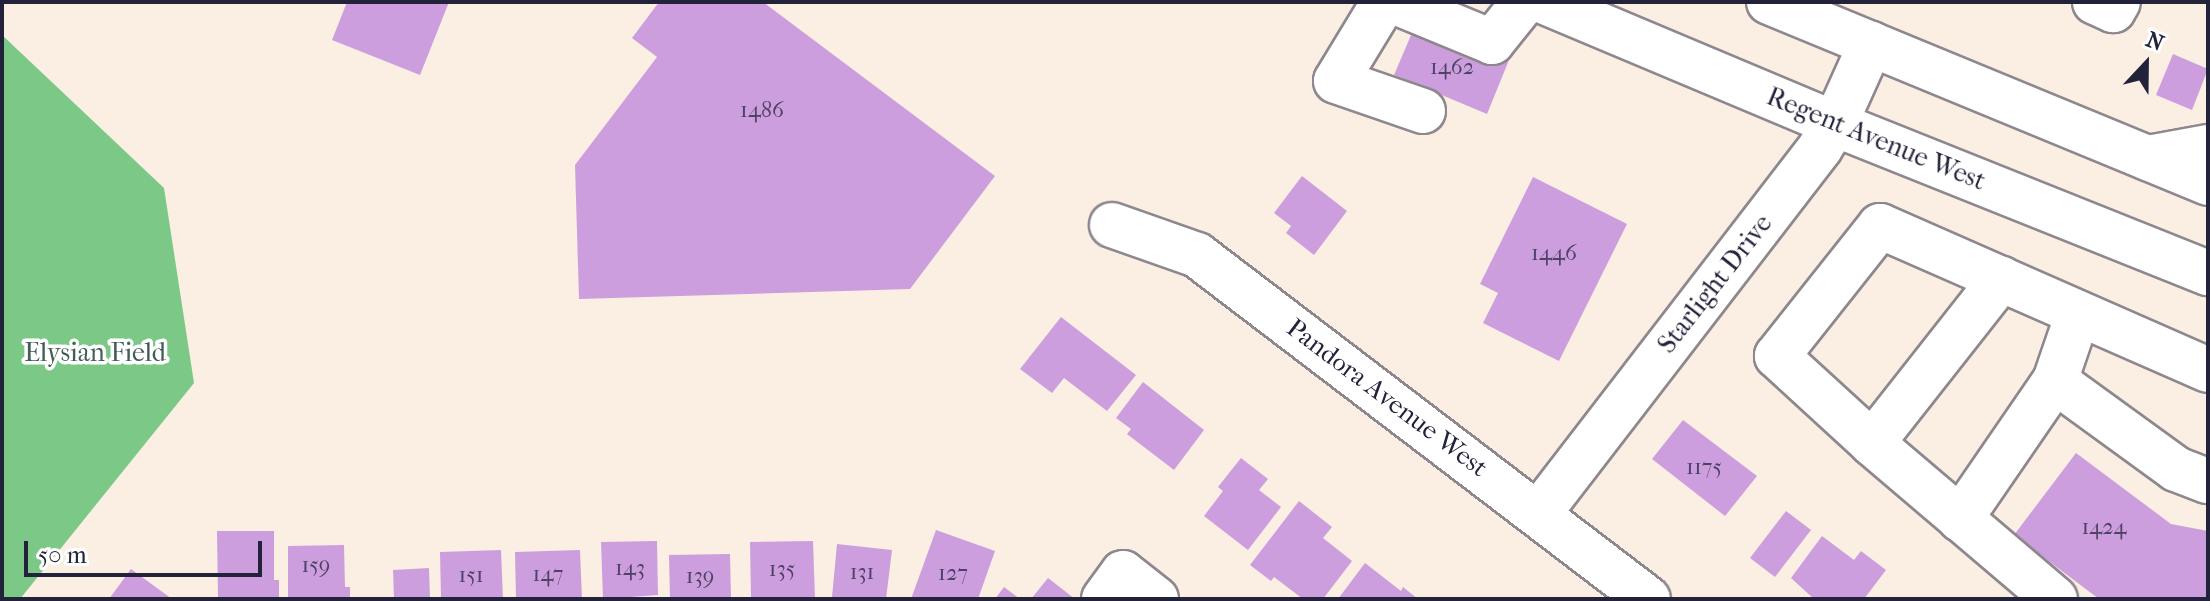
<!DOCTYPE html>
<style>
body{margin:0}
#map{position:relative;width:2210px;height:601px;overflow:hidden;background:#faefe2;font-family:"IM FELL French Canon",serif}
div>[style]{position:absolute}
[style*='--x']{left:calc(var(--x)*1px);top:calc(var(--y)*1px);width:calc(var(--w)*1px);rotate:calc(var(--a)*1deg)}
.green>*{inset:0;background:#7cc987}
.building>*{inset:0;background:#cd9ede}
.roads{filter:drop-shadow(2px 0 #8e888e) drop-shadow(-2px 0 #8e888e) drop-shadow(0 2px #8e888e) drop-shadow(0 -2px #8e888e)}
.minor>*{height:44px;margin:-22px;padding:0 22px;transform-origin:22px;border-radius:22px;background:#fff}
.major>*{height:44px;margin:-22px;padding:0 22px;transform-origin:22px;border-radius:22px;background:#fff}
span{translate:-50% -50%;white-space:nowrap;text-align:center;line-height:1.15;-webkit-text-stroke:7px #fff;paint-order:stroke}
.number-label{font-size:22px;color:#4d4164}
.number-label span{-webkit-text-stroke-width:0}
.street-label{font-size:26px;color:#22223b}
.park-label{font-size:26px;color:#425c56}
.frame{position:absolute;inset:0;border:4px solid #22223b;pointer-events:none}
.north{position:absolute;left:2106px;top:24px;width:80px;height:80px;-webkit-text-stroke:6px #fff;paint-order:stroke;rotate:22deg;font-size:22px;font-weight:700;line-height:32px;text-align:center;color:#22223b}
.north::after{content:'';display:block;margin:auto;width:28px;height:36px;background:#22223b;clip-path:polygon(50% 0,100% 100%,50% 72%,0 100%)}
.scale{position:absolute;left:24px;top:541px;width:238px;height:36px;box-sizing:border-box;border:4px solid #22223b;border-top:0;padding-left:10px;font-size:24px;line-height:28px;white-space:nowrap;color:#22223b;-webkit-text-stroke:6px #fff;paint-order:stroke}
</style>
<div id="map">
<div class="green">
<div style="clip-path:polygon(2px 35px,164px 188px,194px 383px,20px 599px,2px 599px)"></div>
</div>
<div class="building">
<div style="clip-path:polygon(347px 2px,449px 2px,420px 75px,332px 40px)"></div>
<div style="clip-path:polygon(659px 2px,763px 2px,995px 176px,910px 289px,579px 299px,575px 165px,657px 57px,632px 38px)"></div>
<div style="clip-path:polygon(1417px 21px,1509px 60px,1487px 114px,1394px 75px)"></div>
<div style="clip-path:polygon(2173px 54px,2208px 69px,2192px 110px,2156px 95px)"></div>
<div style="clip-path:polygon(1302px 176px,1347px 211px,1314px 255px,1286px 233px,1291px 226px,1274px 213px)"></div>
<div style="clip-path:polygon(1533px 177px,1627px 224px,1559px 361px,1483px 323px,1498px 293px,1480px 284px)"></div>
<div style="clip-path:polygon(1061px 317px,1136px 375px,1107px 411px,1064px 378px,1052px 393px,1020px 369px)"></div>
<div style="clip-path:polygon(1143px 382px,1204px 430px,1174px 470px,1127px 434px,1131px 429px,1116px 418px)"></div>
<div style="clip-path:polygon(1683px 420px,1757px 476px,1725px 516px,1652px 459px)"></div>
<div style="clip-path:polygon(2076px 453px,2171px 524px,2208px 531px,2208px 599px,2099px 599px,2014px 535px)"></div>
<div style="clip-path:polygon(1241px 458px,1268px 479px,1259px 490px,1281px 507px,1248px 550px,1204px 516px,1223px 491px,1218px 487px)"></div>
<div style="clip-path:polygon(1299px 501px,1332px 527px,1323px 538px,1352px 561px,1323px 599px,1303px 599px,1274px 577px,1271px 581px,1250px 565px)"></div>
<div style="clip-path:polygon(1786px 511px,1811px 530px,1775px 577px,1750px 558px)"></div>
<div style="clip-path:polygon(936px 530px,995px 551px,978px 599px,911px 599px)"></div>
<div style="clip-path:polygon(217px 531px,274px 531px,274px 580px,279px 580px,279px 599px,218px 599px)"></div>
<div style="clip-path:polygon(1822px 536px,1854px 560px,1861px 551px,1886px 570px,1864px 599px,1814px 599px,1791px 578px)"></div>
<div style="clip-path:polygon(657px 541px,658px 595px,603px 599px,601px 542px)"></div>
<div style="clip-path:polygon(813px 541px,815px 599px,751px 599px,750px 542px)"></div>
<div style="clip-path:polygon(837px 544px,892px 550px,886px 599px,826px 599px,832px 597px)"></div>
<div style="clip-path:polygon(344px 545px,345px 587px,350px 587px,350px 599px,288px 599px,288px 546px)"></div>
<div style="clip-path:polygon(501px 550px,503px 599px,441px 599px,440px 552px)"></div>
<div style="clip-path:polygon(580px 550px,582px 599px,516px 599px,515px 552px)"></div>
<div style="clip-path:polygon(730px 554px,731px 599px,670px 599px,669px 555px)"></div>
<div style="clip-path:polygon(1365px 563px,1401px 591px,1403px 587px,1418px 599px,1338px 599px)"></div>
<div style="clip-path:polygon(429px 568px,430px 599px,394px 599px,393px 570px)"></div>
<div style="clip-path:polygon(131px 569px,172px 599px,109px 599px)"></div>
<div style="clip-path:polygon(1048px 578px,1075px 599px,1031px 599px)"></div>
<div style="clip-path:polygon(1004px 587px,1020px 599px,995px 599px)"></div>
</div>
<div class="roads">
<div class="minor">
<div style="--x:1384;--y:2;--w:92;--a:121.3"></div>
<div style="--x:1336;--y:81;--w:92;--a:19"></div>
<div style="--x:1395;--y:2;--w:105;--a:22.4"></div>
<div style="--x:1492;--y:42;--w:51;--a:-51.3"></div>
<div style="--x:2095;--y:2;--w:20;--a:24"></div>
<div style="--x:2113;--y:10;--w:9;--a:-58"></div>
<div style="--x:2148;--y:158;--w:61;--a:-10.4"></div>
<div style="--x:1112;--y:225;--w:90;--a:19.4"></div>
<div style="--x:1197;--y:255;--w:567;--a:37.33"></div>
<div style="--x:2055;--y:381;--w:150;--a:36"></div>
<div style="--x:2176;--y:469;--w:34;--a:21"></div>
<div style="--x:1872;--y:443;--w:209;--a:-51.8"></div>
<div style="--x:1539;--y:513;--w:461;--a:-52.4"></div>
<div style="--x:1820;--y:148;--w:28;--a:-58"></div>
<div style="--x:1835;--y:124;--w:88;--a:-65.8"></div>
<div style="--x:1960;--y:519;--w:168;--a:-55.5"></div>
<div style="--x:2055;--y:381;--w:71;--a:-71.1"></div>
<div style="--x:1104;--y:599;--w:32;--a:-54"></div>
<div style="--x:1123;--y:573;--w:42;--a:38.2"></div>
<div style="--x:2055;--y:599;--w:240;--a:-139.6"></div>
<div style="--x:1872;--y:443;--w:129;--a:-137.5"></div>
<div style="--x:1777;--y:356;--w:166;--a:-51.6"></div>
<div style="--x:1880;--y:226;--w:358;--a:23.7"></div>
</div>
<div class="major">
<div style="--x:1545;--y:2;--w:315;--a:22.8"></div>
<div style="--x:1835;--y:124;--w:402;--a:21.8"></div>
<div style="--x:1769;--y:2;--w:475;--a:22.4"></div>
</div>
</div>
<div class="number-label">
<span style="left:1452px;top:68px">1462</span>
<span style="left:762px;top:111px">1486</span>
<span style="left:1554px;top:254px">1446</span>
<span style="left:1704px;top:468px">1175</span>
<span style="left:2104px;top:528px">1424</span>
<span style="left:316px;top:566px">159</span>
<span style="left:630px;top:569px">143</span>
<span style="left:782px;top:570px">135</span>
<span style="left:862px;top:573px">131</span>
<span style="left:953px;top:574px">127</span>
<span style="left:548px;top:575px">147</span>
<span style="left:471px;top:576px">151</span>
<span style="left:700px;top:577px">139</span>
</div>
<div class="street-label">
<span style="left:1876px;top:139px;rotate:22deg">Regent Avenue West</span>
<span style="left:1715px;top:284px;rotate:-52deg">Starlight Drive</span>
<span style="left:1387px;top:398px;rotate:37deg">Pandora Avenue West</span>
</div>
<div class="park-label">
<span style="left:95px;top:353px">Elysian Field</span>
</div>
<div class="frame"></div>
<div class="north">N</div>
<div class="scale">50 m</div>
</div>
